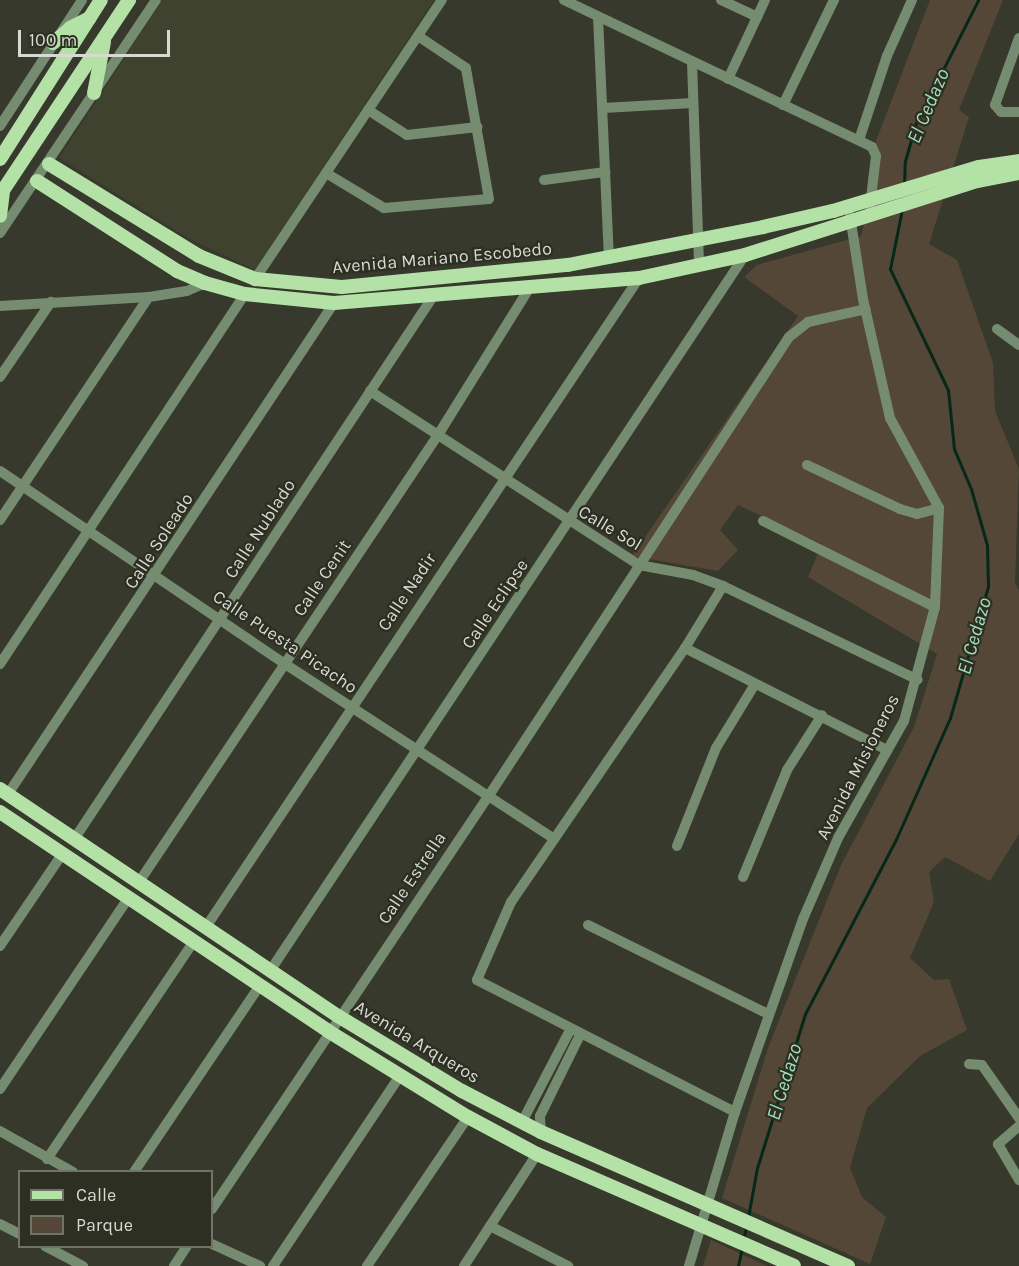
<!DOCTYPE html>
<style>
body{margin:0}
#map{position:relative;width:1019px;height:1266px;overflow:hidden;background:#36392b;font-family:Karla,sans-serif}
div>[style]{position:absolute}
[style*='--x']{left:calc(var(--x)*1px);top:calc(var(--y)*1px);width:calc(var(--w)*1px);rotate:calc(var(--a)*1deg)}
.built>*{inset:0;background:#3e422e}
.green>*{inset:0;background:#544737}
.stream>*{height:3px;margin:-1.5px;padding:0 1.5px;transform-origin:1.5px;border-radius:1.5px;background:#062819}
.minor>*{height:10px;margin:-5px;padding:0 5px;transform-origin:5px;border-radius:5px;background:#768c70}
.major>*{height:14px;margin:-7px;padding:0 7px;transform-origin:7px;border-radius:7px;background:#b3e1a6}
span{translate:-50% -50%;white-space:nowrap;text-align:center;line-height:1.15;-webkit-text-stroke:4.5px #2c2f21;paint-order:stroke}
.street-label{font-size:18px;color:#d7dad1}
.water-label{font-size:20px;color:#a0debc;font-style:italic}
.legend{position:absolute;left:18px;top:1170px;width:195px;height:78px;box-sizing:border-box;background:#2c2f21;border:2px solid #707367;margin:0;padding:8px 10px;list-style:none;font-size:18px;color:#d7dad1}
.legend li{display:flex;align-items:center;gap:12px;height:30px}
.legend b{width:30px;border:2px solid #707367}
.scale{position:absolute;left:18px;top:30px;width:152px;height:27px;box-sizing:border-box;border:3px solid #d7dad1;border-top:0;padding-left:8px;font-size:18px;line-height:21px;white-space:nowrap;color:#d7dad1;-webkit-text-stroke:4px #2c2f21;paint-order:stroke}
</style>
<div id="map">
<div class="built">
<div style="clip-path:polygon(162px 0,434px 0,255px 270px,188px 238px,59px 158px)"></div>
</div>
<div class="green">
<div style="clip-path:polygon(930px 0,1003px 0,959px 110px,969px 117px,929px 244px,957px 260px,993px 363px,995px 411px,1019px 469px,1015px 583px,1019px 590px,1019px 834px,990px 881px,945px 857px,929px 872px,934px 902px,910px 958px,934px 980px,949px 979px,967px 1030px,920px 1056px,867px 1108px,850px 1168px,862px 1197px,886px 1217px,870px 1264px,722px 1198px,768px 1048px,841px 865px,914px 727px,937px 654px,808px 577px,822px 544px,738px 505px,720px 530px,738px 550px,718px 571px,632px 556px,798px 316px,744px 277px,757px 265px,861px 236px,875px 182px,876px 141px)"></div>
<div style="clip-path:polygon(711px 1240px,767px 1266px,703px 1266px)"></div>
</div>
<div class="stream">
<div style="--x:904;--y:185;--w:24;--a:-88"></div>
<div style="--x:905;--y:161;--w:40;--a:-74"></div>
<div style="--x:916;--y:123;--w:138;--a:-63.2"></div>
<div style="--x:748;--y:1217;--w:50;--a:-79.6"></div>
<div style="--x:757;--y:1168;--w:161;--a:-72.7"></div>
<div style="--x:805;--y:1014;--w:199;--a:-62.5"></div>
<div style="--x:897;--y:837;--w:130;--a:-66"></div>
<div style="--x:950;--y:718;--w:137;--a:-73.9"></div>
<div style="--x:988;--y:586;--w:41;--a:-91.4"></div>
<div style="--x:987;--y:545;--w:58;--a:-105.9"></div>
<div style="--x:971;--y:489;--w:43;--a:-113"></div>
<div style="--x:954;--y:449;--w:59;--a:-95.8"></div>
<div style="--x:948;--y:390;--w:134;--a:-115.6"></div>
<div style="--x:890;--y:269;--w:61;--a:-78.7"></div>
<div style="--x:743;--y:1241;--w:14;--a:-78"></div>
<div style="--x:738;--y:1266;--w:19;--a:-78"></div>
</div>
<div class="minor">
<div style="--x:564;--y:0;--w:341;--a:25.5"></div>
<div style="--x:872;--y:147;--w:10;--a:66"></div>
<div style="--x:876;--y:156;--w:50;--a:96.8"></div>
<div style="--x:721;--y:0;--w:40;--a:25"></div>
<div style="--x:598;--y:17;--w:240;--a:87.4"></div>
<div style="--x:1019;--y:38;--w:71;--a:109.7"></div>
<div style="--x:995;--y:105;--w:9;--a:49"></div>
<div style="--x:1001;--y:112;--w:18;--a:0"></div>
<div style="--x:692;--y:62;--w:203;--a:88"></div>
<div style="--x:728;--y:79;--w:87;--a:-64.9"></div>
<div style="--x:783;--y:105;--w:117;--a:-64.1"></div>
<div style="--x:603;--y:108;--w:90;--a:-3.2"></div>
<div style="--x:368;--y:110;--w:46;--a:32.7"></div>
<div style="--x:407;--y:135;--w:71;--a:-6.4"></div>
<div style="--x:0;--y:126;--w:150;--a:-56.9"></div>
<div style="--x:859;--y:140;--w:89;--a:-71.6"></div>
<div style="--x:887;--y:56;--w:61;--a:-65.9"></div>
<div style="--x:326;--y:173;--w:68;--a:31.1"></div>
<div style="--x:384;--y:208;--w:105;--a:-4.9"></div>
<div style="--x:489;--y:199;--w:133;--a:-100"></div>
<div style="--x:466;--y:68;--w:58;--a:-146.3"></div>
<div style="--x:544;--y:180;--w:62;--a:-7.5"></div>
<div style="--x:0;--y:233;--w:280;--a:-56.2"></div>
<div style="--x:255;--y:279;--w:336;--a:-56.2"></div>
<div style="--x:0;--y:306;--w:149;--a:-3.5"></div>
<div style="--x:149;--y:297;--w:38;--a:-9"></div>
<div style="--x:187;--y:291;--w:20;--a:-24"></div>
<div style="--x:997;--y:329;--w:27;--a:36"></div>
<div style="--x:0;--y:377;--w:91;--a:-55.8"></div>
<div style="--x:370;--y:391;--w:320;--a:32.9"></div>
<div style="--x:639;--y:565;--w:55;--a:10.5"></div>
<div style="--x:693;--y:575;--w:32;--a:20"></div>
<div style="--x:723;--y:586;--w:216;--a:25.7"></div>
<div style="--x:807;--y:465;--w:103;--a:25.3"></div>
<div style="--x:900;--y:509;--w:18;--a:16"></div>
<div style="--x:917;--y:514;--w:23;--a:-15"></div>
<div style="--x:0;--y:471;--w:344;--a:34.1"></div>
<div style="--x:285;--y:664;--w:321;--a:33"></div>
<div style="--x:0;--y:520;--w:268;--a:-56.3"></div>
<div style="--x:763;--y:521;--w:192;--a:26.6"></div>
<div style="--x:723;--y:586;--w:73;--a:121.5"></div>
<div style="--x:685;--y:648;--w:308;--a:124.4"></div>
<div style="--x:511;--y:902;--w:85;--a:113.6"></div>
<div style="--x:477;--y:980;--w:290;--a:27.1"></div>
<div style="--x:685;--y:648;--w:226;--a:26.8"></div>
<div style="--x:0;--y:664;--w:444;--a:-56.5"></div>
<div style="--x:8;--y:794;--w:589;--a:-56.42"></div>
<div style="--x:75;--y:838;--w:647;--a:-56.53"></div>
<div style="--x:677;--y:846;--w:105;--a:-68.3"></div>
<div style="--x:716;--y:748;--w:75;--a:-58.6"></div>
<div style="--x:743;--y:877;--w:116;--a:-67.6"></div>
<div style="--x:787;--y:770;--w:65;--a:-57.5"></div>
<div style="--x:139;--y:882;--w:538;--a:-56.22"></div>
<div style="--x:438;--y:435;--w:172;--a:-58.1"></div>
<div style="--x:588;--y:925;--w:201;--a:26.3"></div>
<div style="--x:206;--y:927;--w:780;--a:-56.29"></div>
<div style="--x:0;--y:946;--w:112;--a:-55.9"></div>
<div style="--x:270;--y:971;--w:859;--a:-56.44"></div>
<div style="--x:969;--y:1064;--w:13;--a:4"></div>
<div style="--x:982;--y:1065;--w:65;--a:55.1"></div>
<div style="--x:0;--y:1089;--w:231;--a:-56.1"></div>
<div style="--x:522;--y:1122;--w:104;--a:-62.4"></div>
<div style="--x:1019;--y:1126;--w:28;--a:139"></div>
<div style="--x:998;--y:1144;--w:42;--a:59.7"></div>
<div style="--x:0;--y:1131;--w:84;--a:29.3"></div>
<div style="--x:541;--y:1132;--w:16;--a:-94"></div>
<div style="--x:540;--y:1116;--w:90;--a:-63.7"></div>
<div style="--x:47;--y:1159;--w:263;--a:-56"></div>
<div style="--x:134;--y:1172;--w:225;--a:-56"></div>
<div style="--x:212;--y:1209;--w:496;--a:-56.2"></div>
<div style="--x:488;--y:797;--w:550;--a:-56.8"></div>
<div style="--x:789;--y:337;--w:24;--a:-38"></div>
<div style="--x:808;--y:322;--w:59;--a:-12.6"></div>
<div style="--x:0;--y:1224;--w:22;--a:27"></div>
<div style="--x:490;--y:1226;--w:88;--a:27.1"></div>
<div style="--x:212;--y:1244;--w:53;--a:24.6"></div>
<div style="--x:45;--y:1246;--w:43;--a:27.8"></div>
<div style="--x:174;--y:1266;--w:24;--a:-57"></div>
<div style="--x:273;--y:1266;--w:227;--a:-56.3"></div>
<div style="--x:367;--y:1266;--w:180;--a:-55.9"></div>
<div style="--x:464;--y:1266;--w:134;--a:-56.9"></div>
<div style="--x:689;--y:1266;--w:161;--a:-73.4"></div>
<div style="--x:735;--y:1112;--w:205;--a:-70.6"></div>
<div style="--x:803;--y:919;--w:88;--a:-66.6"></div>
<div style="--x:838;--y:838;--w:134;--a:-60.6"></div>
<div style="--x:904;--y:721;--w:118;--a:-74.8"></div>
<div style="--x:935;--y:607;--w:99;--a:-87.7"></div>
<div style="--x:939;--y:508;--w:102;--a:-118.6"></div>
<div style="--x:890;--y:418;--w:122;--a:-102.8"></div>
<div style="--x:863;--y:299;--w:84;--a:-98.9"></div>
</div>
<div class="major">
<div style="--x:53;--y:43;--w:23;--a:-41"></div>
<div style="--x:70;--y:28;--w:22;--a:-27"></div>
<div style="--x:94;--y:93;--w:52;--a:-78.9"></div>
<div style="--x:0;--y:159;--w:188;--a:-57.6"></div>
<div style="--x:49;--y:164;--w:176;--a:31.5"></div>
<div style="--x:199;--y:256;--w:61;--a:22.3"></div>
<div style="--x:255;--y:279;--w:87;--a:5.3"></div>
<div style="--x:342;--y:287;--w:227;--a:-5.6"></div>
<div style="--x:568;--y:265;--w:199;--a:-11"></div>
<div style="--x:763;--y:227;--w:72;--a:-12.9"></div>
<div style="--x:833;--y:211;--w:152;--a:-16.8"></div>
<div style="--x:979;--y:167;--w:40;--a:-8.5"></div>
<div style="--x:37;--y:181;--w:166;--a:32.7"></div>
<div style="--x:177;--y:271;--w:30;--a:23"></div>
<div style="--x:205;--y:283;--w:41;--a:15.4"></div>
<div style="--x:245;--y:294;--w:89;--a:5.8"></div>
<div style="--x:334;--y:303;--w:306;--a:-4.7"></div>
<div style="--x:639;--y:278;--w:108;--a:-12.2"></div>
<div style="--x:745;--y:255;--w:244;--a:-17.7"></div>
<div style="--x:977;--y:181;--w:43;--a:-10.8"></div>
<div style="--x:0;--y:195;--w:234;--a:-56.5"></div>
<div style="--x:0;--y:216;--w:25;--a:-83"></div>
<div style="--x:0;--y:789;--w:407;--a:33.9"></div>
<div style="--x:338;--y:1016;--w:145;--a:31.2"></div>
<div style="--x:462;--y:1091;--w:89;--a:27.4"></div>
<div style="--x:541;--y:1132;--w:335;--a:23.6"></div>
<div style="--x:0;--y:812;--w:394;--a:33.7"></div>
<div style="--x:328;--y:1031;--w:164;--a:31.6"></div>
<div style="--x:468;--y:1117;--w:78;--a:28.2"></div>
<div style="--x:537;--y:1154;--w:280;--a:23.5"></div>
</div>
<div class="street-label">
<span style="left:442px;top:258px;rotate:-5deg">Avenida Mariano Escobedo</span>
<span style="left:610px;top:528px;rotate:31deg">Calle Sol</span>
<span style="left:260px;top:529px;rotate:-57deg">Calle Nublado</span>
<span style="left:159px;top:541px;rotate:-57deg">Calle Soleado</span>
<span style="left:322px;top:578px;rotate:-56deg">Calle Cenit</span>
<span style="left:407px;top:592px;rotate:-56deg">Calle Nadir</span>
<span style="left:495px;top:604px;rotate:-56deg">Calle Eclipse</span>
<span style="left:285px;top:642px;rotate:34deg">Calle Puesta Picacho</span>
<span style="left:858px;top:767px;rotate:-63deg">Avenida Misioneros</span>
<span style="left:412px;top:878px;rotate:-56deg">Calle Estrella</span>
<span style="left:417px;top:1042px;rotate:31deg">Avenida Arqueros</span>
</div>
<div class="water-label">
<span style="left:928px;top:106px;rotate:-67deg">El Cedazo</span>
<span style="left:974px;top:636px;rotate:-74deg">El Cedazo</span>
<span style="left:784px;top:1082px;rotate:-73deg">El Cedazo</span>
</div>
<ul class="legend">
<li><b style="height:8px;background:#b3e1a6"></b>Calle</li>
<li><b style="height:16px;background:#544737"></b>Parque</li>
</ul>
<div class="scale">100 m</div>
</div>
